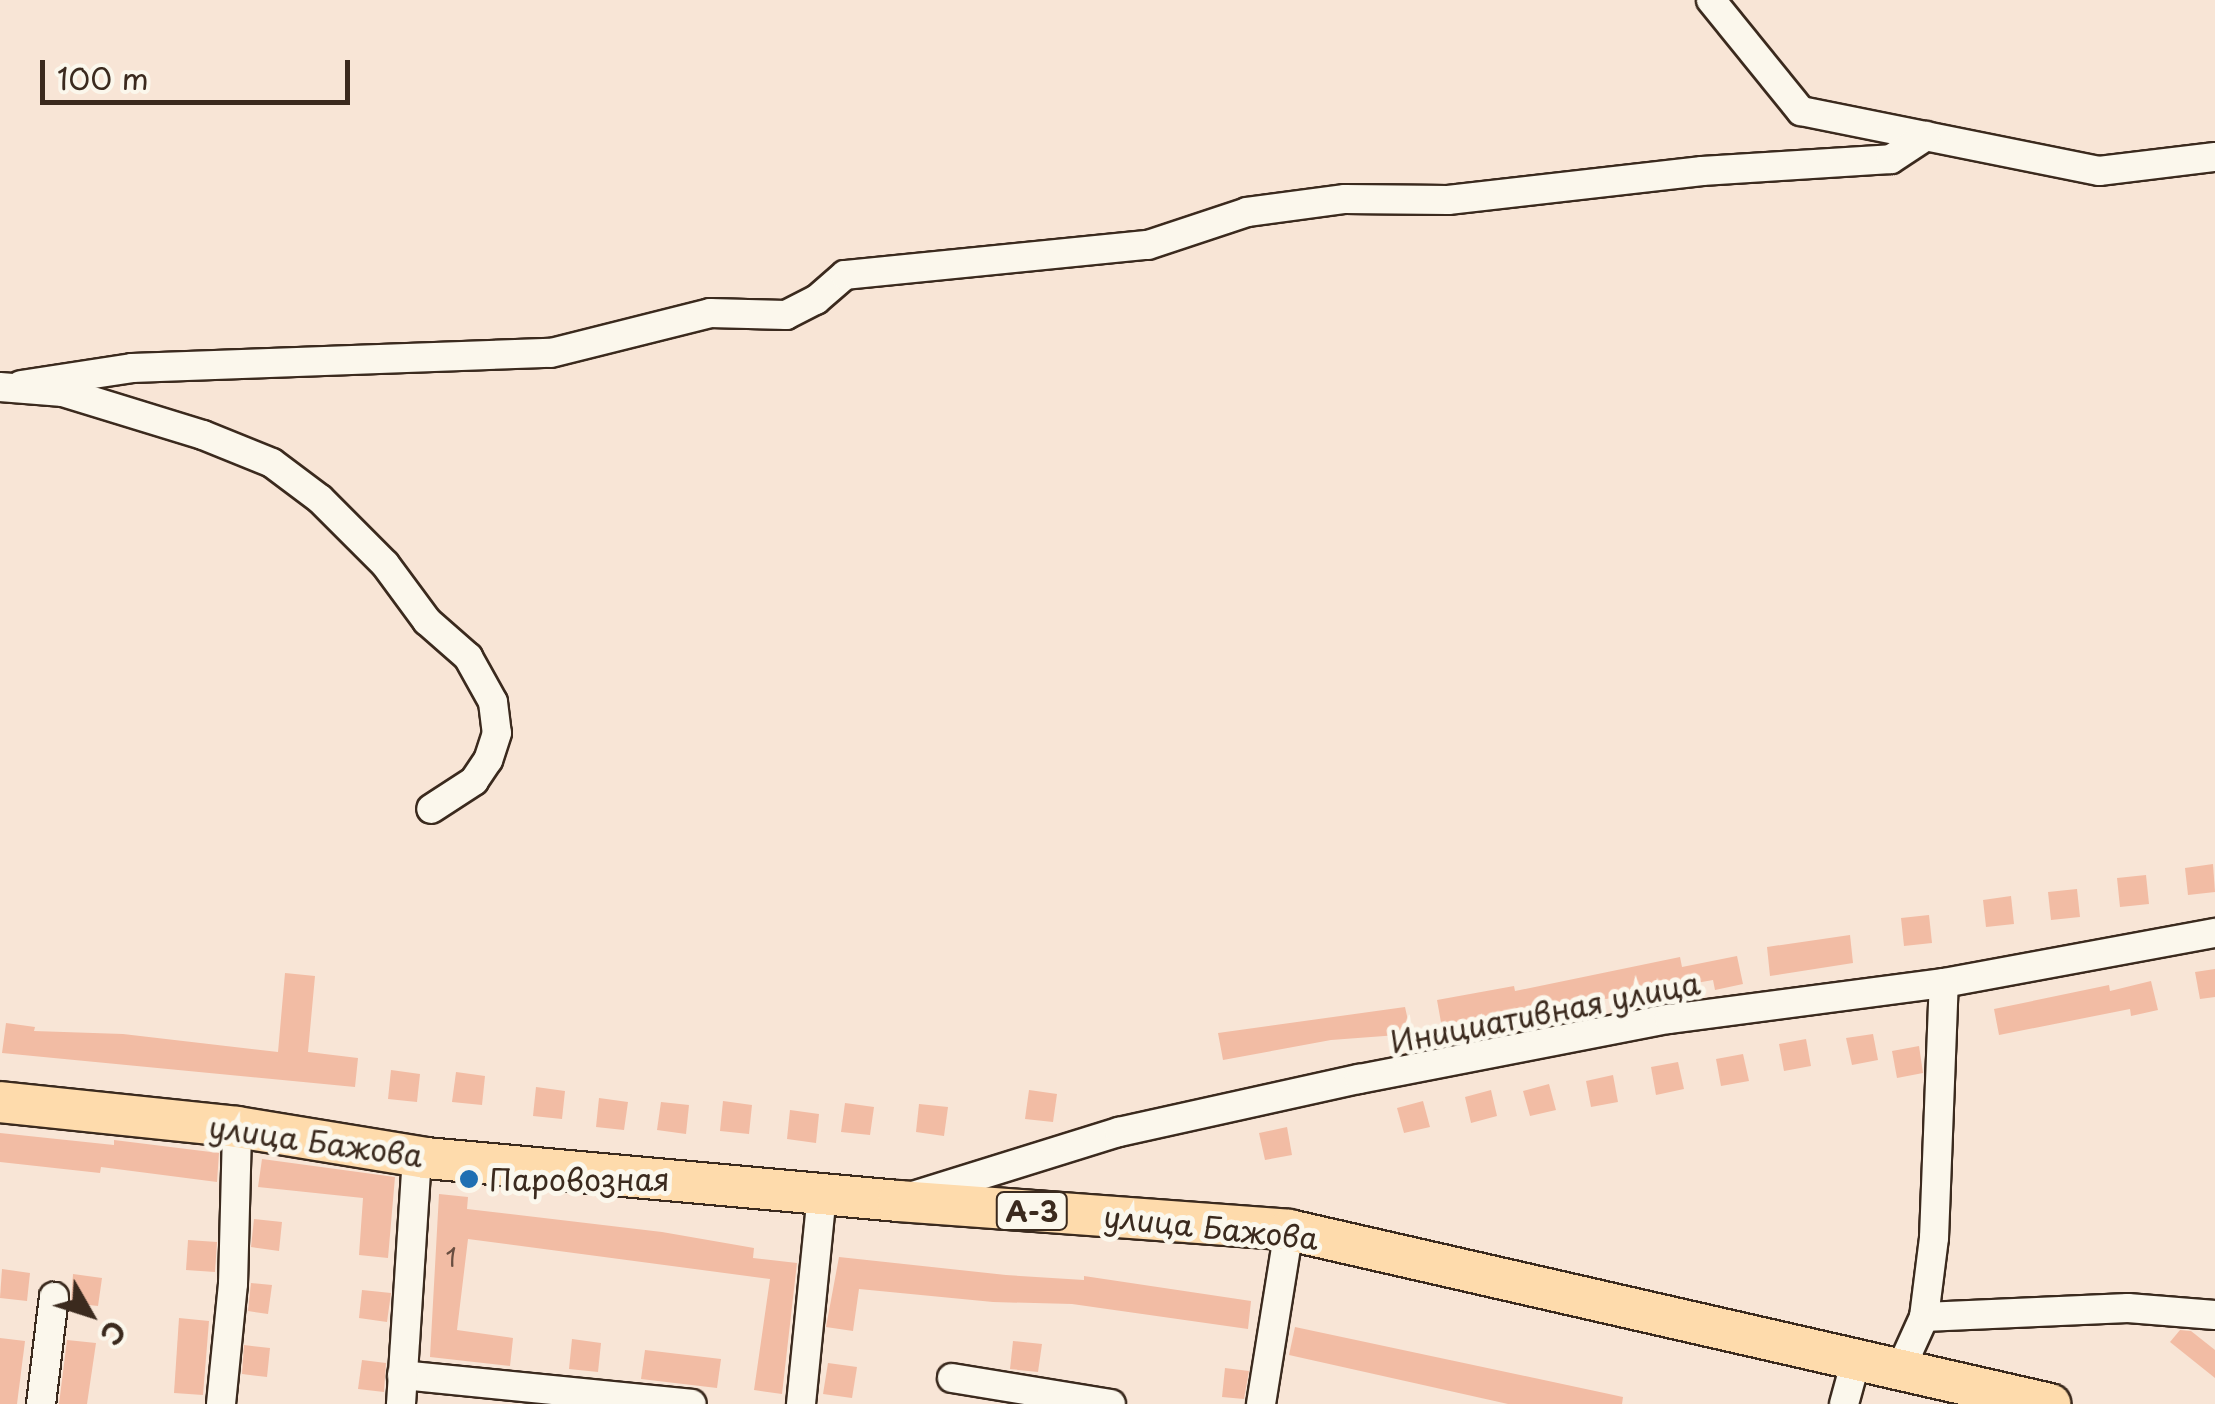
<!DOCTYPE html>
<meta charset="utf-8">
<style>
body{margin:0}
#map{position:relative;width:2215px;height:1404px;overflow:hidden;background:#f8e5d6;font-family:"Playpen Sans",sans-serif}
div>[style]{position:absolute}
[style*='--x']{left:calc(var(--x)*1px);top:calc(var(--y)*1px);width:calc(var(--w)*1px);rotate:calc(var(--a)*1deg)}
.building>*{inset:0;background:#f2bca4}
.roads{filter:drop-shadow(2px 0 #3b2a1e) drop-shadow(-2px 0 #3b2a1e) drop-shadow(0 2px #3b2a1e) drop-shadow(0 -2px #3b2a1e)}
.minor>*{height:28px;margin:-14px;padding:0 14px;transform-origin:14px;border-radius:14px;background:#fbf7ec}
.highway>*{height:40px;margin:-20px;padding:0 20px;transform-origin:20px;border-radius:20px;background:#fedbac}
.dots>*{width:28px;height:28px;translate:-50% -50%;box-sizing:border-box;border:5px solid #fbf7ec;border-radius:50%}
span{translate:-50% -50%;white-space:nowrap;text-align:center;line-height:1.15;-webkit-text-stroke:10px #fbf7ec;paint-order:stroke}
.number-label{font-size:25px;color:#694e40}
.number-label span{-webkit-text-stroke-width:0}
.shield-label span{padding:2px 8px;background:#fbf7ec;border:2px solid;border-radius:8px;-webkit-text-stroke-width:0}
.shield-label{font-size:28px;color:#3b2a1e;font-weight:700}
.street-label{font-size:30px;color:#3b2a1e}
.poi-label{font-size:30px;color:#3b2a1e}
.left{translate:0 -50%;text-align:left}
.north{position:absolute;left:40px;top:1264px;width:100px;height:100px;-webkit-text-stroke:8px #fbf7ec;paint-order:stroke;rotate:129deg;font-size:28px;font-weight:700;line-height:40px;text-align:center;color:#3b2a1e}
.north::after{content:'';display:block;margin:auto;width:35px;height:45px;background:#3b2a1e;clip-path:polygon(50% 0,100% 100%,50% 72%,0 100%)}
.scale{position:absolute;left:40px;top:60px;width:310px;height:45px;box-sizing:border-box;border:5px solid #3b2a1e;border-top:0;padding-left:12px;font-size:30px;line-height:35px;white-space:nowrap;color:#3b2a1e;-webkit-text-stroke:8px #fbf7ec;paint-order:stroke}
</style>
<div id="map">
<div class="building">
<div style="clip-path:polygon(2213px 864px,2215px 892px,2188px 895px,2185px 868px)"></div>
<div style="clip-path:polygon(2146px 875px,2149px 904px,2120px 907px,2117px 878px)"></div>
<div style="clip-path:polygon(2077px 889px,2080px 917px,2051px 920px,2048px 892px)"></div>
<div style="clip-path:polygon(2011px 896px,2014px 924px,1986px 927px,1983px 900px)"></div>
<div style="clip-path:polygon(1929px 915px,1932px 943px,1904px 946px,1901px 918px)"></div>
<div style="clip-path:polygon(1850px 935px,1853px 963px,1770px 976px,1767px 947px)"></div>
<div style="clip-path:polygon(1737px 956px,1743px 984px,1715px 990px,1713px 980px,1442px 1028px,1437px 1000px,1514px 986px,1515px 991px,1680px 957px,1682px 967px)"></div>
<div style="clip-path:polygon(2215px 969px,2215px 997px,2200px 999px,2195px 972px)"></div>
<div style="clip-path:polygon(285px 973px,315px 976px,308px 1052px,358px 1058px,355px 1087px,2px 1053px,6px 1023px,35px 1027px,34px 1031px,123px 1034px,278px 1052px)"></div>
<div style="clip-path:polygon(2151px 981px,2158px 1010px,2131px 1016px,2130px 1009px,1999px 1035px,1994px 1009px,2109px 985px,2110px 991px)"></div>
<div style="clip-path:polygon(1405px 1007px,1411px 1034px,1331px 1040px,1223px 1060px,1218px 1033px)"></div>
<div style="clip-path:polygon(1873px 1034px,1878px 1060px,1852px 1065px,1846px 1038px)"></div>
<div style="clip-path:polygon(1806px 1039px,1811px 1066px,1784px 1071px,1779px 1044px)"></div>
<div style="clip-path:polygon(1919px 1046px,1923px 1073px,1897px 1078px,1892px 1051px)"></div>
<div style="clip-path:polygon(1743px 1054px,1749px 1081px,1721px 1086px,1716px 1059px)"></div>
<div style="clip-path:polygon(1678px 1062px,1684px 1089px,1656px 1095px,1651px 1067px)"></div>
<div style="clip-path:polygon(391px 1070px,420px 1074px,417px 1102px,388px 1099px)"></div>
<div style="clip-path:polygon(456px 1072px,485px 1076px,482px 1105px,452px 1102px)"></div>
<div style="clip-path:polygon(1613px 1075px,1618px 1102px,1591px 1107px,1586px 1081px)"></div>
<div style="clip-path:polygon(1549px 1084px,1556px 1110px,1530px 1116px,1523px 1091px)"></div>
<div style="clip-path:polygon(536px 1087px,565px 1091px,562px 1119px,533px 1116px)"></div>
<div style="clip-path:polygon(1029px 1090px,1057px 1094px,1053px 1122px,1025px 1119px)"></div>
<div style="clip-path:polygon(1491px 1090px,1497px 1116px,1471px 1123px,1465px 1097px)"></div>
<div style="clip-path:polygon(599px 1098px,628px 1102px,624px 1130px,596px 1127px)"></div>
<div style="clip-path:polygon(723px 1101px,752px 1105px,749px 1134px,720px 1131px)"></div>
<div style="clip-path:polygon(1423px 1101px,1430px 1127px,1404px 1133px,1397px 1108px)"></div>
<div style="clip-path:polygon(661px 1102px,689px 1105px,686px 1134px,657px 1130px)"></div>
<div style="clip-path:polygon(845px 1103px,874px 1107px,870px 1135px,841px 1132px)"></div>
<div style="clip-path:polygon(919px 1104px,948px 1107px,944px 1136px,916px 1132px)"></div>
<div style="clip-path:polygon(790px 1110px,819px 1114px,816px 1143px,787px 1139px)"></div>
<div style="clip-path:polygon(1287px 1127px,1292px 1155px,1265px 1160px,1259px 1133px)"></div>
<div style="clip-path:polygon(0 1133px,114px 1145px,114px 1140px,219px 1153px,217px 1182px,101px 1167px,100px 1173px,0 1162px)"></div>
<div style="clip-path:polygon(262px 1159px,395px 1177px,388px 1258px,359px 1255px,363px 1198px,258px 1187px)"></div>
<div style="clip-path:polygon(439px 1194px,468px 1197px,467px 1209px,662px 1232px,754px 1248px,753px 1258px,797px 1263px,782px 1394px,754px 1390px,770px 1279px,468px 1239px,457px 1330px,513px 1338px,510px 1366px,430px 1357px)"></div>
<div style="clip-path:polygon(254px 1219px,282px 1222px,279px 1251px,251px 1247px)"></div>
<div style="clip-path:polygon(188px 1240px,217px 1242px,215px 1272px,186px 1270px)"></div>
<div style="clip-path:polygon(839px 1257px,1006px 1275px,1084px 1280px,1084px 1276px,1251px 1301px,1248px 1329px,1072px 1304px,993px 1302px,859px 1289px,853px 1331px,826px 1327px)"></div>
<div style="clip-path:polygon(2px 1269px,30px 1273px,27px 1301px,0 1298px)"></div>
<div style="clip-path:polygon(73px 1274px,102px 1278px,98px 1306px,71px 1303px)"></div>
<div style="clip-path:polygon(251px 1283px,272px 1285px,268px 1314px,248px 1311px)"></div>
<div style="clip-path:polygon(362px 1290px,391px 1293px,387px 1322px,359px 1318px)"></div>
<div style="clip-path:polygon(179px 1318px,209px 1321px,203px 1395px,174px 1393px)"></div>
<div style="clip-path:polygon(1295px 1327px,1623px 1397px,1622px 1404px,1508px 1404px,1289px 1355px)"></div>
<div style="clip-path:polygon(2180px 1330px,2191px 1331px,2215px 1350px,2215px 1378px,2170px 1342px)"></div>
<div style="clip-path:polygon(0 1338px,25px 1341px,17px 1404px,0 1404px)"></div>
<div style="clip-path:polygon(572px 1339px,601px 1343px,598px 1372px,569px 1369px)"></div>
<div style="clip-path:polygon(67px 1340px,96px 1343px,87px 1404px,59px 1404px)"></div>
<div style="clip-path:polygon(1013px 1341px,1042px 1344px,1038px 1372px,1010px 1369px)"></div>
<div style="clip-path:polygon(244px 1345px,270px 1348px,267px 1377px,242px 1374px)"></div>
<div style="clip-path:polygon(645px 1350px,721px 1359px,717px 1388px,641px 1379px)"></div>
<div style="clip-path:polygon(362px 1360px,386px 1363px,384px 1392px,358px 1389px)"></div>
<div style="clip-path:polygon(828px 1363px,857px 1367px,852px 1398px,823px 1394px)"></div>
<div style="clip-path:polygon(1225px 1368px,1249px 1371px,1244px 1399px,1222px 1397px)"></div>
</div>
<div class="roads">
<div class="minor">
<div style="--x:1711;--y:0;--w:143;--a:51"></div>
<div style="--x:1801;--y:111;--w:304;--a:11.4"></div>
<div style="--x:2099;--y:171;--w:117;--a:-6.9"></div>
<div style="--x:21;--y:385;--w:112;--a:-8.7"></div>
<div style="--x:132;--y:368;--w:419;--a:-2.1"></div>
<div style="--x:551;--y:353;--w:164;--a:-14.1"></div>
<div style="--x:710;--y:313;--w:76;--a:1.5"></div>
<div style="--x:786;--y:315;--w:34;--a:-27"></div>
<div style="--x:816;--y:300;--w:38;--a:-41"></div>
<div style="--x:845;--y:275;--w:304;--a:-5.7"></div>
<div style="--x:1148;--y:245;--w:104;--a:-18.4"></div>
<div style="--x:1247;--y:212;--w:99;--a:-7.6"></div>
<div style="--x:1345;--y:199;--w:103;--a:0.6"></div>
<div style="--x:1448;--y:200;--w:256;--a:-6.5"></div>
<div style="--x:1702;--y:171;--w:189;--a:-3.6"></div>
<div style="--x:1891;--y:159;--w:42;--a:-33.3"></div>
<div style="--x:0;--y:387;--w:63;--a:4.5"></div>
<div style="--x:63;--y:392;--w:146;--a:17.1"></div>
<div style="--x:203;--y:435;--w:74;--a:22.1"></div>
<div style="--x:272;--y:463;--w:60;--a:36.9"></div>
<div style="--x:320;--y:499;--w:92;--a:45"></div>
<div style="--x:385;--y:564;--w:71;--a:53.6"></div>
<div style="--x:427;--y:621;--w:55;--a:41.3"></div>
<div style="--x:468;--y:657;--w:51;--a:60.9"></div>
<div style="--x:493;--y:702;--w:31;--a:83"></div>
<div style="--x:497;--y:733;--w:28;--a:108"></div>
<div style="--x:488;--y:760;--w:25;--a:124"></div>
<div style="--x:474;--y:781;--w:51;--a:146.9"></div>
<div style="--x:913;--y:1196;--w:216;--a:-17.3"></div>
<div style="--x:1119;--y:1132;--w:246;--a:-12.5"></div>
<div style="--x:1359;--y:1079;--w:316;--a:-11"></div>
<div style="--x:1669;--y:1019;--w:277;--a:-7.5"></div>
<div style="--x:1944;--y:983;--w:276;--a:-10.5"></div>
<div style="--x:1924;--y:1317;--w:80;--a:-82.8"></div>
<div style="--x:1934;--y:1238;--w:255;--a:-87.8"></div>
<div style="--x:1900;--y:1370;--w:58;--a:-65.6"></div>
<div style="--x:1924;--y:1317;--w:204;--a:-2.5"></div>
<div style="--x:2128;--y:1308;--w:87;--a:4.6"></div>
<div style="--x:402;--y:1375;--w:291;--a:5.7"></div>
<div style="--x:952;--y:1378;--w:161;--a:9.3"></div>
<div style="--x:41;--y:1404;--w:108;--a:-83.1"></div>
<div style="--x:221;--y:1404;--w:121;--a:-84.3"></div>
<div style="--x:233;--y:1284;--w:157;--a:-88.5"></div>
<div style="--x:401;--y:1404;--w:249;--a:-86.3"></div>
<div style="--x:801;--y:1404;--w:213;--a:-84.3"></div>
<div style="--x:1261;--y:1404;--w:176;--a:-80.9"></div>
<div style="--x:1844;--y:1404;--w:46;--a:-74.7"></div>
</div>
<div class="highway">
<div style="--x:0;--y:1102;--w:238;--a:6"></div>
<div style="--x:237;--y:1127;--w:192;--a:9.3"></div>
<div style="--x:426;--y:1158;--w:474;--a:5.2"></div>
<div style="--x:898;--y:1201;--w:392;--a:4.2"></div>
<div style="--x:1289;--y:1230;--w:781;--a:12.88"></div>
</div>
</div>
<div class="dots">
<div style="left:469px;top:1179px;background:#1f6fb2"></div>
</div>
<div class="number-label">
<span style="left:451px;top:1257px">1</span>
</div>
<div class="shield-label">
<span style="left:1032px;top:1211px">A-3</span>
</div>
<div class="street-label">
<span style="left:1545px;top:1012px;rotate:-11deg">Инициативная улица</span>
<span style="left:316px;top:1141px;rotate:8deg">улица Бажова</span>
<span style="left:1211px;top:1227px;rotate:6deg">улица Бажова</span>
</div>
<div class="poi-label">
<span class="left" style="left:489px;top:1179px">Паровозная</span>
</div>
<div class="north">С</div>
<div class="scale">100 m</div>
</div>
